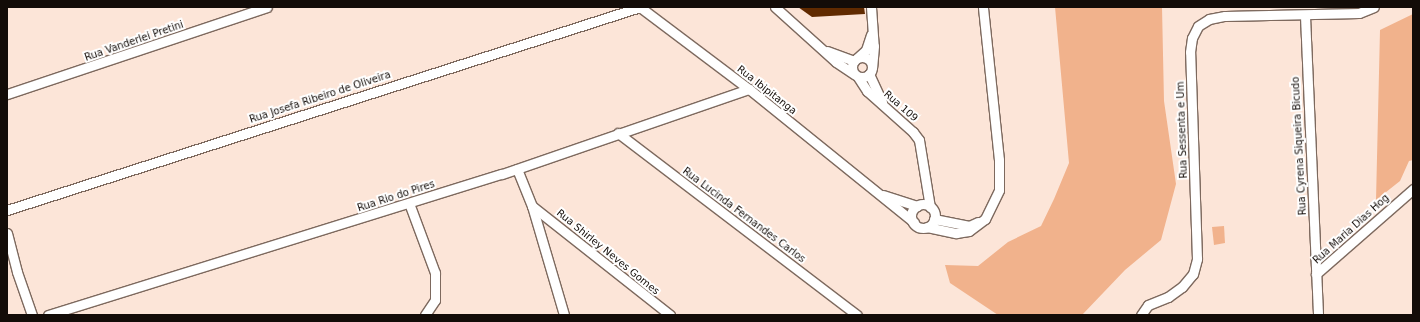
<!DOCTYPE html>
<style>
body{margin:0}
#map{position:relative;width:1420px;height:322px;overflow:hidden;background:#fce5d8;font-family:"DejaVu Sans",sans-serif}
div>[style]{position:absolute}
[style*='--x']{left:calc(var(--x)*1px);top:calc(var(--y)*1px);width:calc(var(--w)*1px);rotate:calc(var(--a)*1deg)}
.green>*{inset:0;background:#f1b28c}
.building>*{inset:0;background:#602a00}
.roads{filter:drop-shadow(1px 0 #7d695e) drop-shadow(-1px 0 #7d695e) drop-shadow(0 1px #7d695e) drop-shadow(0 -1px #7d695e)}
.street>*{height:9px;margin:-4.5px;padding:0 4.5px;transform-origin:4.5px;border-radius:4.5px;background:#fff}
.street>.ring{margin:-4.5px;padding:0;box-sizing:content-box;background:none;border:9px solid #fff;border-radius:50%}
span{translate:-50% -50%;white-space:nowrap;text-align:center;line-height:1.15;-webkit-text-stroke:4px #fff;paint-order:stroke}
.street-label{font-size:10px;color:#130c08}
.frame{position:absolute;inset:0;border:8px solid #130c08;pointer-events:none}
</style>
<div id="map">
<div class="green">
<div style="clip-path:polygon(1055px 7px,1162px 7px,1164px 101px,1176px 184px,1161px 240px,1125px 270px,1082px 315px,998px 315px,950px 283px,945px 265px,978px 266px,1008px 242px,1041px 226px,1054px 199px,1069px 163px)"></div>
<div style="clip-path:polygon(1413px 14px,1413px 160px,1409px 161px,1400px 181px,1376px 200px,1380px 30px)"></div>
<div style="clip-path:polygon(1224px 226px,1225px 243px,1214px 245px,1212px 227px)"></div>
</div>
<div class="building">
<div style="clip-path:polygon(798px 7px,864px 7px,865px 14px,812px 17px)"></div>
</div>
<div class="roads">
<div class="street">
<div style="--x:640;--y:7;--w:136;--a:37"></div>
<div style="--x:749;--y:89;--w:212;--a:38.9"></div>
<div style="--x:775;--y:7;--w:82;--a:42"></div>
<div style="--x:836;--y:62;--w:23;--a:34"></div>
<div style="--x:871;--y:7;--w:39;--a:86"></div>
<div style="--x:874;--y:46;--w:21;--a:95"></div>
<div style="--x:1305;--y:16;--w:299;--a:87.5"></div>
<div style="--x:827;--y:51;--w:29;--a:20"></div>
<div class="ring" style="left:852px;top:57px;width:11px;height:11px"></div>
<div style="--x:857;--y:58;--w:12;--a:-42"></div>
<div style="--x:866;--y:50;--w:16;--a:-72"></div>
<div style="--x:869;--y:74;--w:31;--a:65"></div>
<div style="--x:858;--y:77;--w:17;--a:57"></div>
<div style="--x:867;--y:91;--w:62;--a:41.7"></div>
<div style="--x:913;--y:132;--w:10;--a:53"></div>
<div style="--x:919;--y:140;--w:68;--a:80.7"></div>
<div style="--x:7;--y:94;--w:274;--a:-18.5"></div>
<div style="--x:618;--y:133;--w:300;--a:37.3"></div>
<div style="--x:517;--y:169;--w:40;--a:68"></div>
<div style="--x:532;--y:206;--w:114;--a:73.6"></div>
<div style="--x:883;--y:195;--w:36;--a:18"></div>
<div style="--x:409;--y:203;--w:75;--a:69.6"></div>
<div style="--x:435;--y:273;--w:27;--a:90"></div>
<div style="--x:435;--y:300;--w:18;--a:124"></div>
<div class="ring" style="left:911px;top:204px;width:15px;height:15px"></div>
<div style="--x:532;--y:206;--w:176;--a:38.3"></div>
<div style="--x:7;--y:210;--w:665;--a:-17.78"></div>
<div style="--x:934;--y:219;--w:36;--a:11"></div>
<div style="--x:969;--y:226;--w:10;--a:-24"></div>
<div style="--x:927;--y:227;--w:30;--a:12"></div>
<div style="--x:956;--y:233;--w:13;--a:-9"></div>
<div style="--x:969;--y:231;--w:20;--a:-37"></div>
<div style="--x:985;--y:219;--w:32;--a:-64"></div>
<div style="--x:999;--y:190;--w:30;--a:-90"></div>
<div style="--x:999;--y:160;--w:154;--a:-96"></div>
<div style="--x:7;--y:233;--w:40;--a:75.6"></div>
<div style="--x:17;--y:272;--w:46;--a:70.8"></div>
<div style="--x:1316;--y:274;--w:129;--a:-41.2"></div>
<div style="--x:48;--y:315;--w:475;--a:-17.3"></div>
<div style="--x:502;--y:174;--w:261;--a:-19"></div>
<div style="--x:1141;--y:315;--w:12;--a:-55"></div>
<div style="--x:1148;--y:305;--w:22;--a:-22"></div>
<div style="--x:1168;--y:297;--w:17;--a:-36"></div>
<div style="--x:1182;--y:287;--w:17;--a:-50"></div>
<div style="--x:1193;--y:274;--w:16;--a:-75"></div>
<div style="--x:1197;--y:259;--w:207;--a:-91.9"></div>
<div style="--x:1190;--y:52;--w:14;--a:-82"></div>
<div style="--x:1192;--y:38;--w:13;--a:-63"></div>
<div style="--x:1198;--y:26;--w:13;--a:-32"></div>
<div style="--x:1209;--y:19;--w:16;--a:-11"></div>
<div style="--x:1225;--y:16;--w:134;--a:-1.3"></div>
<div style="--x:1359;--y:13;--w:16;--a:-22"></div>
</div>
</div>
<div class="street-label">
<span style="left:134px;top:41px;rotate:-19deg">Rua Vanderlei Pretini</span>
<span style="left:767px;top:90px;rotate:38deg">Rua Ibipitanga</span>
<span style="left:320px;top:97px;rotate:-18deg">Rua Josefa Ribeiro de Oliveira</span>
<span style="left:901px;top:106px;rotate:41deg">Rua 109</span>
<span style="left:1182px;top:130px;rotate:-92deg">Rua Sessenta e Um</span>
<span style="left:1299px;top:146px;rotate:-93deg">Rua Cyrena Siqueira Bicudo</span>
<span style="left:396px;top:196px;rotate:-18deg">Rua Rio do Pires</span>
<span style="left:744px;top:215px;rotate:37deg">Rua Lucinda Fernandes Carlos</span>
<span style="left:1351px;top:229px;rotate:-42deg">Rua Maria Dias Hog</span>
<span style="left:608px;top:252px;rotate:39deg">Rua Shirley Neves Gomes</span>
</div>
<div class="frame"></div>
</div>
